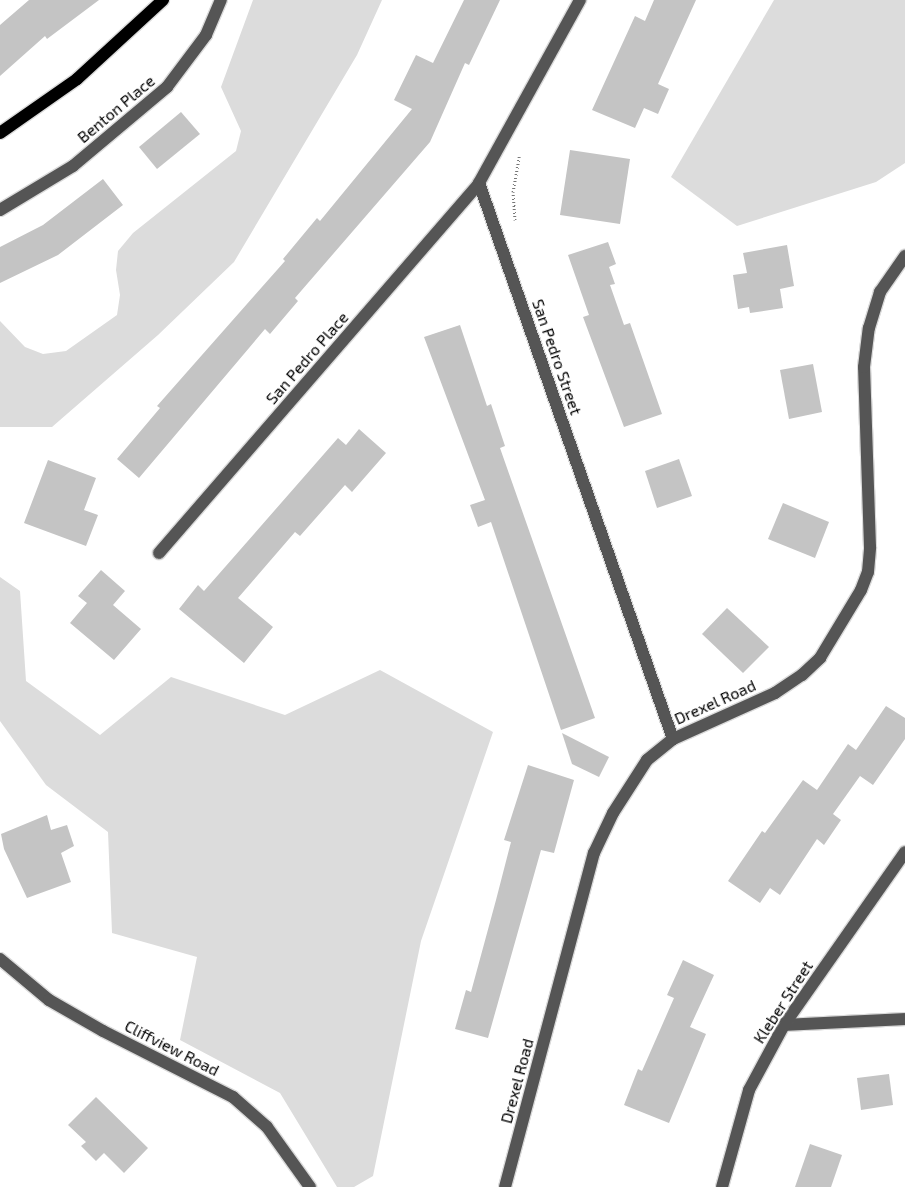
<!DOCTYPE html>
<style>
body{margin:0}
#map{position:relative;width:905px;height:1187px;overflow:hidden;background:#fff;font-family:"Exo 2",sans-serif}
div>[style]{position:absolute}
[style*='--x']{left:calc(var(--x)*1px);top:calc(var(--y)*1px);width:calc(var(--w)*1px);rotate:calc(var(--a)*1deg)}
.green>*{inset:0;background:#dcdcdc}
.building>*{inset:0;background:#c4c4c4}
.path>*{height:3px;margin-top:-1.5px;transform-origin:0;background:repeating-linear-gradient(90deg,#777 0 1px,transparent 0 3.5px)}
.roads{filter:drop-shadow(1px 0 #dbdbdb) drop-shadow(-1px 0 #dbdbdb) drop-shadow(0 1px #dbdbdb) drop-shadow(0 -1px #dbdbdb)}
.minor>*{height:12px;margin:-6px;padding:0 6px;transform-origin:6px;border-radius:6px;background:#555}
.major>*{height:12px;margin:-6px;padding:0 6px;transform-origin:6px;border-radius:6px;background:#000}
span{translate:-50% -50%;white-space:nowrap;text-align:center;line-height:1.15;-webkit-text-stroke:4.5px #fff;paint-order:stroke}
.street-label{font-size:16px;color:#000}
</style>
<div id="map">
<div class="green">
<div style="clip-path:polygon(253px 0,382px 0,357px 55px,234px 262px,158px 335px,52px 427px,0 427px,0 321px,25px 347px,43px 354px,66px 351px,117px 315px,120px 295px,116px 270px,118px 251px,133px 233px,236px 151px,241px 131px,221px 87px)"></div>
<div style="clip-path:polygon(774px 0,905px 0,905px 163px,876px 182px,737px 226px,671px 177px)"></div>
<div style="clip-path:polygon(0 577px,20px 591px,26px 681px,100px 735px,171px 677px,285px 715px,380px 670px,493px 732px,421px 941px,373px 1176px,354px 1187px,337px 1187px,280px 1093px,180px 1040px,197px 957px,112px 933px,108px 832px,46px 785px,0 721px)"></div>
</div>
<div class="building">
<div style="clip-path:polygon(29px 0,99px 0,47px 39px,45px 36px,0 76px,0 25px)"></div>
<div style="clip-path:polygon(464px 0,500px 0,469px 65px,465px 63px,430px 142px,295px 298px,298px 301px,270px 334px,265px 329px,139px 478px,117px 459px,160px 408px,157px 406px,285px 261px,283px 259px,317px 218px,320px 221px,412px 109px,394px 100px,416px 55px,433px 63px)"></div>
<div style="clip-path:polygon(654px 0,696px 0,658px 84px,669px 89px,658px 114px,644px 108px,635px 128px,592px 110px,635px 16px,645px 21px)"></div>
<div style="clip-path:polygon(181px 112px,200px 134px,157px 169px,139px 147px)"></div>
<div style="clip-path:polygon(570px 150px,630px 159px,620px 224px,560px 215px)"></div>
<div style="clip-path:polygon(103px 179px,123px 205px,58px 255px,0 283px,0 247px,43px 225px)"></div>
<div style="clip-path:polygon(608px 242px,616px 264px,609px 267px,615px 284px,610px 285px,624px 325px,630px 323px,662px 414px,624px 427px,583px 317px,589px 315px,568px 255px)"></div>
<div style="clip-path:polygon(787px 245px,794px 286px,780px 289px,783px 308px,750px 313px,749px 307px,738px 309px,733px 275px,747px 273px,743px 253px)"></div>
<div style="clip-path:polygon(460px 325px,487px 406px,491px 404px,505px 446px,500px 448px,595px 718px,561px 730px,491px 522px,478px 527px,470px 505px,485px 500px,424px 337px)"></div>
<div style="clip-path:polygon(813px 364px,822px 412px,789px 419px,780px 370px)"></div>
<div style="clip-path:polygon(359px 429px,386px 453px,352px 492px,345px 485px,300px 536px,295px 532px,238px 598px,273px 627px,244px 663px,179px 609px,198px 585px,204px 591px,338px 438px,346px 445px)"></div>
<div style="clip-path:polygon(679px 459px,692px 496px,657px 508px,645px 471px)"></div>
<div style="clip-path:polygon(48px 460px,96px 478px,84px 510px,98px 515px,86px 546px,24px 523px)"></div>
<div style="clip-path:polygon(783px 503px,829px 522px,815px 558px,768px 539px)"></div>
<div style="clip-path:polygon(101px 570px,125px 591px,113px 605px,141px 629px,114px 660px,70px 623px,87px 603px,78px 596px)"></div>
<div style="clip-path:polygon(727px 608px,769px 647px,743px 673px,702px 634px)"></div>
<div style="clip-path:polygon(886px 706px,905px 718px,905px 739px,873px 785px,860px 776px,833px 814px,841px 820px,824px 845px,817px 839px,780px 895px,770px 888px,760px 903px,728px 881px,762px 831px,765px 833px,803px 780px,817px 790px,848px 744px,856px 750px)"></div>
<div style="clip-path:polygon(562px 733px,609px 757px,599px 777px,572px 764px)"></div>
<div style="clip-path:polygon(528px 765px,574px 780px,554px 853px,541px 850px,488px 1038px,455px 1029px,466px 990px,471px 992px,496px 900px,511px 842px,504px 840px)"></div>
<div style="clip-path:polygon(47px 815px,51px 830px,67px 825px,74px 846px,61px 853px,71px 882px,27px 898px,4px 849px,1px 834px)"></div>
<div style="clip-path:polygon(683px 960px,714px 975px,690px 1027px,706px 1034px,669px 1123px,624px 1105px,638px 1069px,642px 1071px,674px 998px,667px 995px)"></div>
<div style="clip-path:polygon(889px 1074px,893px 1105px,861px 1110px,857px 1078px)"></div>
<div style="clip-path:polygon(96px 1097px,148px 1148px,124px 1173px,104px 1153px,96px 1161px,81px 1146px,86px 1142px,68px 1125px)"></div>
<div style="clip-path:polygon(810px 1144px,842px 1155px,831px 1187px,795px 1187px)"></div>
</div>
<div class="path">
<div style="--x:515;--y:220;--w:28;--a:-94"></div>
<div style="--x:513;--y:192;--w:36;--a:-80"></div>
</div>
<div class="roads">
<div class="minor">
<div style="--x:580;--y:0;--w:209;--a:118.9"></div>
<div style="--x:479;--y:183;--w:589;--a:70.77"></div>
<div style="--x:0;--y:210;--w:85;--a:-31.1"></div>
<div style="--x:73;--y:166;--w:123;--a:-40"></div>
<div style="--x:167;--y:87;--w:65;--a:-53.1"></div>
<div style="--x:206;--y:35;--w:38;--a:-67"></div>
<div style="--x:159;--y:553;--w:489;--a:-49.1"></div>
<div style="--x:0;--y:959;--w:64;--a:39.9"></div>
<div style="--x:49;--y:1000;--w:62;--a:29.9"></div>
<div style="--x:103;--y:1031;--w:146;--a:26.9"></div>
<div style="--x:233;--y:1097;--w:45;--a:41.4"></div>
<div style="--x:267;--y:1127;--w:74;--a:54.4"></div>
<div style="--x:784;--y:1025;--w:121;--a:-2.8"></div>
<div style="--x:505;--y:1187;--w:346;--a:-75.1"></div>
<div style="--x:594;--y:853;--w:44;--a:-64.6"></div>
<div style="--x:613;--y:813;--w:63;--a:-57.3"></div>
<div style="--x:647;--y:760;--w:33;--a:-39"></div>
<div style="--x:673;--y:739;--w:112;--a:-24.3"></div>
<div style="--x:775;--y:693;--w:32;--a:-34"></div>
<div style="--x:802;--y:675;--w:25;--a:-43"></div>
<div style="--x:820;--y:658;--w:79;--a:-58.9"></div>
<div style="--x:861;--y:590;--w:19;--a:-69"></div>
<div style="--x:868;--y:572;--w:25;--a:-85"></div>
<div style="--x:870;--y:547;--w:180;--a:-91.9"></div>
<div style="--x:864;--y:367;--w:39;--a:-83"></div>
<div style="--x:869;--y:328;--w:38;--a:-73"></div>
<div style="--x:880;--y:292;--w:44;--a:-55.2"></div>
<div style="--x:722;--y:1187;--w:101;--a:-74.4"></div>
<div style="--x:749;--y:1090;--w:74;--a:-61.7"></div>
<div style="--x:784;--y:1025;--w:211;--a:-55"></div>
</div>
<div class="major">
<div style="--x:0;--y:133;--w:94;--a:-35"></div>
<div style="--x:77;--y:79;--w:117;--a:-42.6"></div>
</div>
</div>
<div class="street-label">
<span style="left:116px;top:109px;rotate:-40deg">Benton Place</span>
<span style="left:557px;top:357px;rotate:71deg">San Pedro Street</span>
<span style="left:307px;top:358px;rotate:-49deg">San Pedro Place</span>
<span style="left:715px;top:702px;rotate:-24deg">Drexel Road</span>
<span style="left:783px;top:1002px;rotate:-57deg">Kleber Street</span>
<span style="left:172px;top:1048px;rotate:27deg">Cliffview Road</span>
<span style="left:517px;top:1081px;rotate:-75deg">Drexel Road</span>
</div>
</div>
